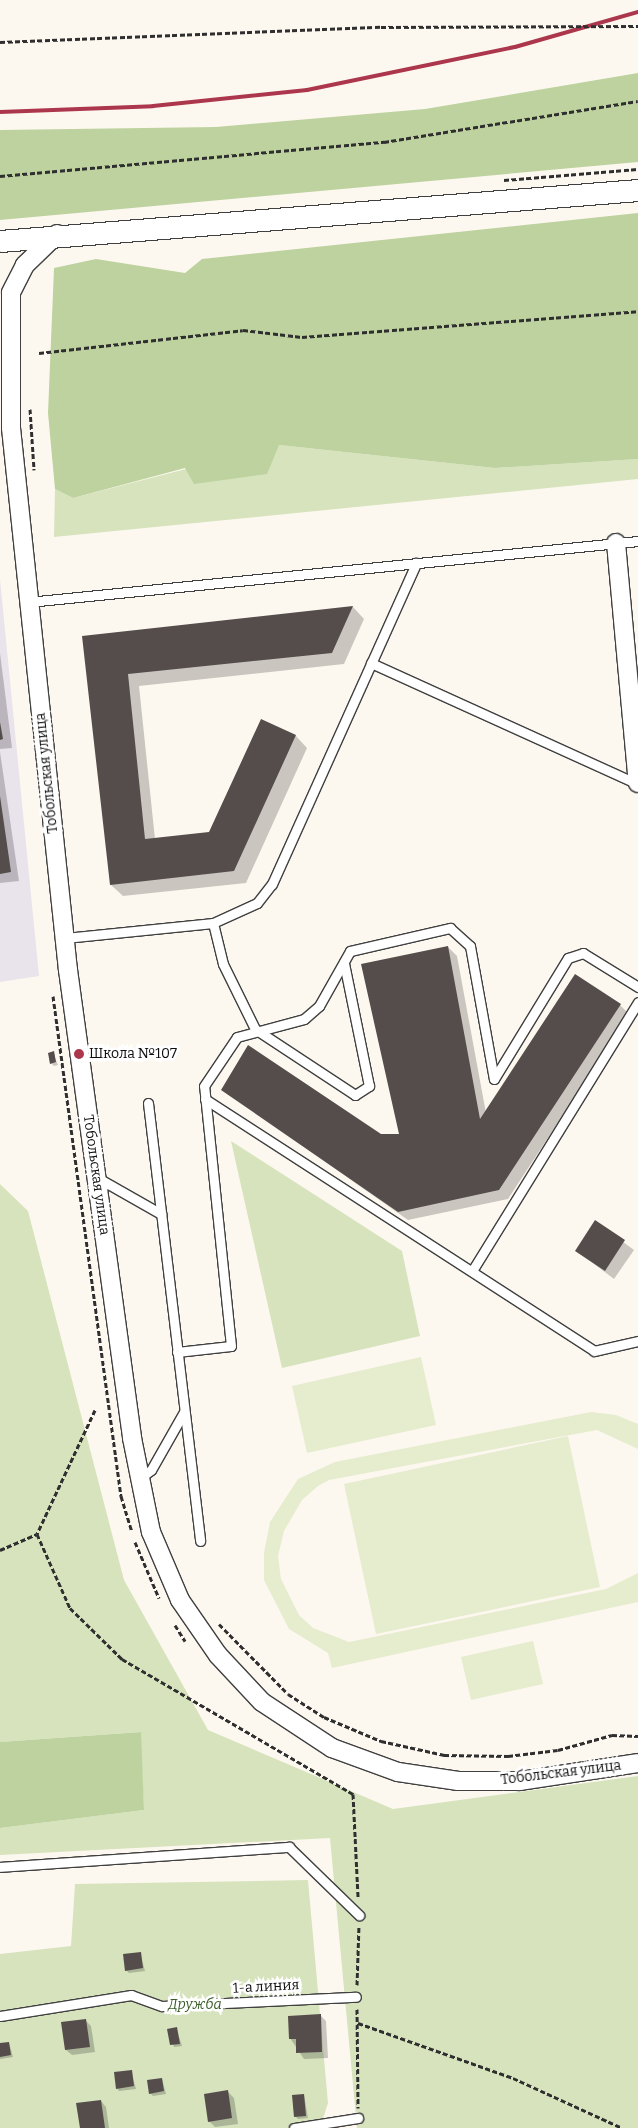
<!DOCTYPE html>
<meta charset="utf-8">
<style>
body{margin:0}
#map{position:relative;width:638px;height:2128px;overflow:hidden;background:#fdf8ef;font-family:Bitter,serif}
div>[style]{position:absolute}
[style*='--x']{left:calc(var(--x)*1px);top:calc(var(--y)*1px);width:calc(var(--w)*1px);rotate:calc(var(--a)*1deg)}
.industrial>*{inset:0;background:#e9e3eb}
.green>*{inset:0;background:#d6e3bd}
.forest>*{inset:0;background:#bdd29e}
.pitch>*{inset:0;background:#e6ecce}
.shadow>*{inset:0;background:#0003}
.building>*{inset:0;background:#544d4b}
.path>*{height:3px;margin-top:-1.5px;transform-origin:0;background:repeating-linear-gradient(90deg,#2f2f2f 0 5px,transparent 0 7.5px)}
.roads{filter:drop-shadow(1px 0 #404040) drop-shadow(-1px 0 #404040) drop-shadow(0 1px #404040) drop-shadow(0 -1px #404040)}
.service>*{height:9px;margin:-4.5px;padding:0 4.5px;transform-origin:4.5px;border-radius:4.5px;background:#fff}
.minor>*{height:18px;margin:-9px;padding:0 9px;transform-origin:9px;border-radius:9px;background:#fff}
.tertiary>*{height:21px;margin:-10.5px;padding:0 10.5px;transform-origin:10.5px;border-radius:10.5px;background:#fff}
.rail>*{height:4px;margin:-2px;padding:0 2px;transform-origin:2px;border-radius:2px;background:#ac374d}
.path-bridge>*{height:3px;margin-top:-1.5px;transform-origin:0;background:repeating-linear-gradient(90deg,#2f2f2f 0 5px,transparent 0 7.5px)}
.dots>*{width:14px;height:14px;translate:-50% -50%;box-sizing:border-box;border:2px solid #fff;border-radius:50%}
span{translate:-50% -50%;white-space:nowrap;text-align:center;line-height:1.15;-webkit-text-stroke:5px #fff;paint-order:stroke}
.street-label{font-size:14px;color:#0d0d0d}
.poi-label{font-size:14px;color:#0d0d0d}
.left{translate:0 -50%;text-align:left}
.park-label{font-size:14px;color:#395d26;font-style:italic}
</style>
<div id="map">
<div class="industrial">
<div style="clip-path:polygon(0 579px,39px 976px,0 982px)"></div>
</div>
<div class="green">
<div style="clip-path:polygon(279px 445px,495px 468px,638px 459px,638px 479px,54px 537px,55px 489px,73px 498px)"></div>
<div style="clip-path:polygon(231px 1141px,402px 1251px,420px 1336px,282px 1368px)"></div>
<div style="clip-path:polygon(0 1184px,28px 1211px,124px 1580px,208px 1730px,393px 1809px,638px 1776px,638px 2128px,357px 2128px,330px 1838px,0 1855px,0 1828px,144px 1810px,140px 1732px,0 1742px)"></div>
<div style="clip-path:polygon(308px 1880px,328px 2103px,320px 2128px,0 2128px,0 1954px,71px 1946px,75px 1884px)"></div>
</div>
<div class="forest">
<div style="clip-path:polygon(638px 73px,638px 162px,0 220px,0 130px,216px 127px,425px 109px)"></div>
<div style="clip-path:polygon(638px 213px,638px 459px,495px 468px,279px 445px,267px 474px,194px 484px,185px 468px,73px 498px,55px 489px,48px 413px,54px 268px,96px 259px,185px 273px,202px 259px)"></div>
<div style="clip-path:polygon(141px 1732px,144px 1810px,0 1828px,0 1742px)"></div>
</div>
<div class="pitch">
<div style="clip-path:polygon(421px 1357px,436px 1425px,307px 1453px,292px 1386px)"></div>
<div style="clip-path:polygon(591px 1412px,616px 1415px,638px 1424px,638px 1449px,597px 1430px,329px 1480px,318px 1486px,302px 1500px,284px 1531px,278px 1556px,281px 1579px,299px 1615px,313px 1628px,349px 1642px,606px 1589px,638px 1573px,638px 1602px,332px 1668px,328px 1653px,289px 1629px,264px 1580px,264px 1553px,270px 1522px,298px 1479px,335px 1462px)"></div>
<div style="clip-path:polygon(568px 1436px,600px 1587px,376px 1634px,344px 1484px)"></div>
<div style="clip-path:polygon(533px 1641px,543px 1684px,471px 1700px,461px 1657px)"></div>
</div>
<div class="shadow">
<div style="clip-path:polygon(353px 607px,364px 619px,344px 664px,139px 686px,155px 839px,210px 833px,261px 720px,296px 736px,307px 748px,246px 883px,123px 896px,111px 885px,83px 637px)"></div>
<div style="clip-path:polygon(0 653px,12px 748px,0 749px)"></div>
<div style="clip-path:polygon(0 752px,19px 881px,0 883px)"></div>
<div style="clip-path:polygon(448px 947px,457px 956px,486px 1113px,620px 1005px,629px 1014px,508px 1199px,408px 1220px,222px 1089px,381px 1135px,401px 1135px)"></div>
<div style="clip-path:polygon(53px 1053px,58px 1065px,54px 1066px,51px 1063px)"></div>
<div style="clip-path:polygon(596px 1222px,634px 1250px,614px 1279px,577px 1251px)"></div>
<div style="clip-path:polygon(140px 1953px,145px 1971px,129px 1973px,126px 1970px)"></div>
<div style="clip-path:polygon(320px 2015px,326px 2021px,328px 2058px,304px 2059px,290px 2038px)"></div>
<div style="clip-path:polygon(85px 2020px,91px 2026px,95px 2052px,72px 2055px,66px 2050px)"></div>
<div style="clip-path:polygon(176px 2028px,182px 2046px,174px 2047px,169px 2030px)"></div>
<div style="clip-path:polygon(9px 2043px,13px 2057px,0 2059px,0 2044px)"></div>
<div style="clip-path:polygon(131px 2071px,136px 2089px,119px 2091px,117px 2088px)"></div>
<div style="clip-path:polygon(162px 2079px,166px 2094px,153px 2096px,150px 2093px)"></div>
<div style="clip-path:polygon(228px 2092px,234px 2098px,238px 2124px,215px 2127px,209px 2121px)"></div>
<div style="clip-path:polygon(304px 2095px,308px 2118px,298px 2119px,295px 2116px)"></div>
<div style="clip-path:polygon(101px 2101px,106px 2107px,109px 2128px,81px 2128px)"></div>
</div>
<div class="building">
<div style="clip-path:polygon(353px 606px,332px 653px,128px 674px,145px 839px,209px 832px,261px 719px,296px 735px,234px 871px,110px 885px,82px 636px)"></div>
<div style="clip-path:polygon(0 722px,3px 739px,0 740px)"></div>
<div style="clip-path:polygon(0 796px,11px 872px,0 874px)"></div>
<div style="clip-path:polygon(448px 946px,480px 1119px,575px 974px,621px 1004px,499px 1190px,398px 1212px,221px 1090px,248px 1045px,381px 1134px,399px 1134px,361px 964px)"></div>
<div style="clip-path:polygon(54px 1051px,56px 1062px,50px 1064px,48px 1053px)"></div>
<div style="clip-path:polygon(595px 1220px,625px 1240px,605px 1271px,575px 1251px)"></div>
<div style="clip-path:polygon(141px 1952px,143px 1968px,125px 1971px,123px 1954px)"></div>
<div style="clip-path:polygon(321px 2014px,322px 2052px,296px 2053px,296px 2039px,289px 2039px,288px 2016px)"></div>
<div style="clip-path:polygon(86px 2019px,90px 2047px,65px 2050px,61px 2022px)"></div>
<div style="clip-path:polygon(177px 2027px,180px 2044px,170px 2045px,167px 2029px)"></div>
<div style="clip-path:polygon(9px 2042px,11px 2055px,0 2057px,0 2043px)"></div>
<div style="clip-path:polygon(132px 2070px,134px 2086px,116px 2089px,114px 2072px)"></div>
<div style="clip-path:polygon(162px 2078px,164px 2091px,149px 2094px,147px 2080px)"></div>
<div style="clip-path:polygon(228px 2090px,232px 2118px,208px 2122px,204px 2094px)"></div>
<div style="clip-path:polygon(304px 2094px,306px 2116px,294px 2117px,292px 2095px)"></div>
<div style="clip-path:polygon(101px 2100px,105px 2128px,80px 2128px,76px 2103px)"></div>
</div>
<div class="path">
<div style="--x:0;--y:42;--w:381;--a:-2.3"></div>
<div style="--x:0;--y:176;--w:386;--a:-5.1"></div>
<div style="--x:384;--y:142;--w:257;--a:-9.2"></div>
<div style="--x:504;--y:180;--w:134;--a:-4.7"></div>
<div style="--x:39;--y:353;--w:205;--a:-6.4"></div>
<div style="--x:243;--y:330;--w:59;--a:6.8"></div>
<div style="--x:302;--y:337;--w:337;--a:-4.4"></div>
<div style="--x:30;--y:409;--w:61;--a:86.2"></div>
<div style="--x:53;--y:996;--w:505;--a:82.26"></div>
<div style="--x:121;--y:1496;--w:37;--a:73"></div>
<div style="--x:95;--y:1410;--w:137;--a:115.1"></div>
<div style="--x:37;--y:1534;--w:81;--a:66"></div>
<div style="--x:70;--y:1608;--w:73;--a:44.4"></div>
<div style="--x:122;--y:1659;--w:268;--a:30.3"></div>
<div style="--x:353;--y:1794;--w:104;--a:87.2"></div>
<div style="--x:135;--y:1542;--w:61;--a:66.8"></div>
<div style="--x:0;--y:1550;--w:40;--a:-23.4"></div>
<div style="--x:219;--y:1624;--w:98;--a:45.4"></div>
<div style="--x:288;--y:1694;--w:43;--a:32.6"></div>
<div style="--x:324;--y:1717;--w:62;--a:22.8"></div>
<div style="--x:381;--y:1741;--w:65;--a:12.5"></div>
<div style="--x:444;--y:1755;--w:64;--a:0.9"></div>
<div style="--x:508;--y:1756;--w:50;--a:-6.8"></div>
<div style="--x:558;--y:1750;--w:56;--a:-15.5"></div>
<div style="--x:612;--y:1735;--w:26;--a:2"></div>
<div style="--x:175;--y:1625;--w:19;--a:58"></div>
<div style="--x:357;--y:1985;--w:59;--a:-88.1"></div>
<div style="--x:357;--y:2009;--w:99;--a:89.4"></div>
<div style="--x:358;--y:2023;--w:164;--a:19.5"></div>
<div style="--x:513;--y:2078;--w:120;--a:24.6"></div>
</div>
<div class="roads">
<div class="service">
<div style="--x:28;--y:602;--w:613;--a:-5.71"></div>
<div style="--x:371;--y:663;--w:293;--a:24.4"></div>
<div style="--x:213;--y:923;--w:42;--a:76.3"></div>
<div style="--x:223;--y:964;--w:72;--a:63.8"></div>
<div style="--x:255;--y:1029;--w:120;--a:33.4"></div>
<div style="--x:355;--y:1095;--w:17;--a:-33"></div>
<div style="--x:369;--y:1086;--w:126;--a:-101.5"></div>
<div style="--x:65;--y:938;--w:149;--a:-5.8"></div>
<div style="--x:213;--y:923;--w:48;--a:-24.4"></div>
<div style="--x:257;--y:903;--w:24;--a:-52"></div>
<div style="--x:272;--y:884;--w:352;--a:-65.8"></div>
<div style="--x:205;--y:1099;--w:463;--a:32.9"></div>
<div style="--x:594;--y:1351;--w:45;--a:-12.8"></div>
<div style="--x:148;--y:1103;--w:441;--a:83.2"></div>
<div style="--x:96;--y:1177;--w:75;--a:29.6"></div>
<div style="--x:472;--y:1271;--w:316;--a:-58.3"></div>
<div style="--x:177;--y:1352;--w:54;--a:-6.3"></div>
<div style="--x:231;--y:1346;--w:261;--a:-95.9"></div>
<div style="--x:204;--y:1086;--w:59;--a:-56"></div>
<div style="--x:237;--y:1037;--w:69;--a:-15"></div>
<div style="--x:304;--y:1019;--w:20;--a:-41"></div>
<div style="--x:319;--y:1006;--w:63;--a:-60.6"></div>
<div style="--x:350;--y:951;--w:103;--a:-13"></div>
<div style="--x:450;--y:928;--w:27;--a:42"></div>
<div style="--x:470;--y:946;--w:135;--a:79.8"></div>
<div style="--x:494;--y:1079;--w:142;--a:-58.6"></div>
<div style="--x:568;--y:958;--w:16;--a:-18"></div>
<div style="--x:583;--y:953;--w:65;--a:31.7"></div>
<div style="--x:139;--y:1479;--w:15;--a:-37"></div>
<div style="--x:151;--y:1470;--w:67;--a:-60.4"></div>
<div style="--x:0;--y:1867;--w:290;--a:-4"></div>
<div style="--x:289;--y:1847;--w:98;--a:44.2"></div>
<div style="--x:0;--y:2016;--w:133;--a:-9.1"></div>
<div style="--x:131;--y:1995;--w:33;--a:20"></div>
<div style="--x:162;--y:2006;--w:194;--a:-2.7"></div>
<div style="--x:294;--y:2128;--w:65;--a:-8.9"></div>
</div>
<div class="minor">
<div style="--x:57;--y:234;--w:45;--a:135.9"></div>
<div style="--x:25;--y:265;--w:31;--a:117"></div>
<div style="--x:11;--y:293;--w:135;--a:90"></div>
<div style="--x:11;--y:428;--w:545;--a:84"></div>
<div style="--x:68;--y:970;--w:472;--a:82.2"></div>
<div style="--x:132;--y:1438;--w:96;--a:78.6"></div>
<div style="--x:151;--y:1532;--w:74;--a:66.9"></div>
<div style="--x:180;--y:1600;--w:67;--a:55.4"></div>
<div style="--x:218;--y:1655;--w:64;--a:46.9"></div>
<div style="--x:262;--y:1702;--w:84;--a:33.3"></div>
<div style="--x:332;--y:1748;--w:70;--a:20"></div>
<div style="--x:398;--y:1772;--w:61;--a:8.5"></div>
<div style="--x:458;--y:1781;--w:62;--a:0"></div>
<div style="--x:520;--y:1781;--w:119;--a:-8.7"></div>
<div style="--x:616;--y:543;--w:241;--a:84.8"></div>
</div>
<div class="tertiary">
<div style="--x:0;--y:241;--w:640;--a:-4.57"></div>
</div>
</div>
<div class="rail">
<div style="--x:0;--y:112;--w:153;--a:-2.2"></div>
<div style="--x:153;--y:106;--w:155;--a:-5.9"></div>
<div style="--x:307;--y:90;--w:212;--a:-11.7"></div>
<div style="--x:515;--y:47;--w:128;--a:-15.9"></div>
</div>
<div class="path-bridge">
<div style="--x:381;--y:27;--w:257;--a:-0.2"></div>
</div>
<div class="dots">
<div style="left:79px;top:1054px;background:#ac374d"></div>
</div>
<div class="street-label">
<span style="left:47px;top:773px;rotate:-96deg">Тобольская улица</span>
<span style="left:96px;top:1175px;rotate:82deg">Тобольская улица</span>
<span style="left:561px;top:1773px;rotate:-7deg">Тобольская улица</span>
<span style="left:266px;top:1987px;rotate:-3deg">1-а линия</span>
</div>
<div class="poi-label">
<span class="left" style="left:89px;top:1054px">Школа №107</span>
</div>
<div class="park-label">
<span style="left:195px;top:2005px">Дружба</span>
</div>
</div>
